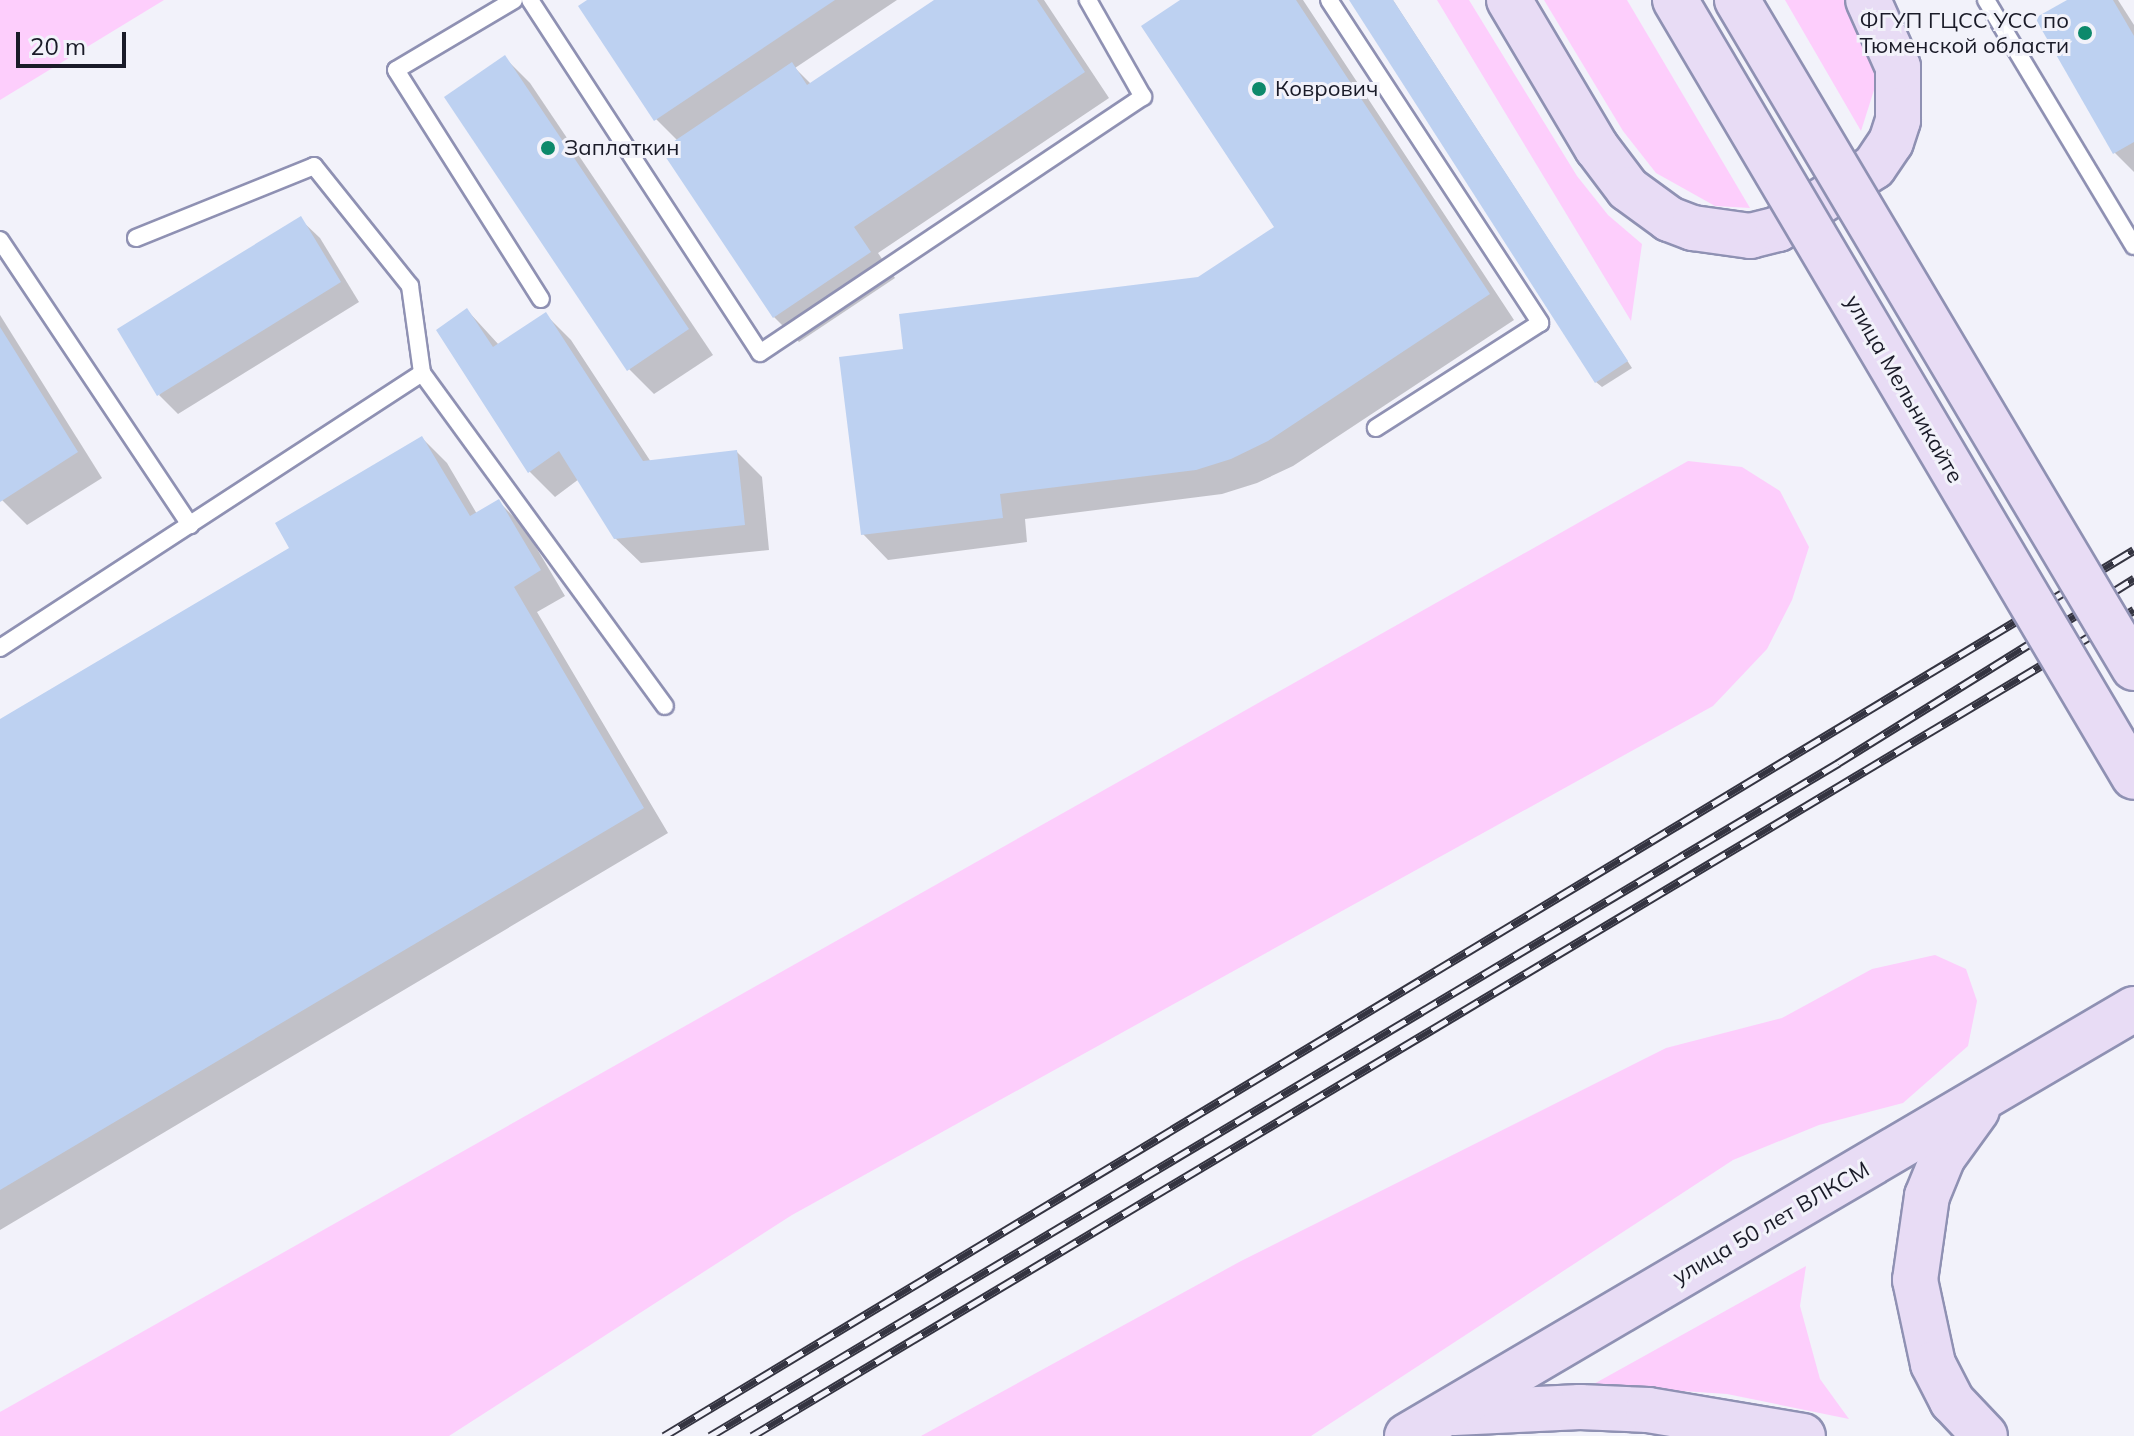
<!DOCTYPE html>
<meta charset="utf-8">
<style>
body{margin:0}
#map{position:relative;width:2134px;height:1436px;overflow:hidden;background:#f2f2fa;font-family:Mulish,sans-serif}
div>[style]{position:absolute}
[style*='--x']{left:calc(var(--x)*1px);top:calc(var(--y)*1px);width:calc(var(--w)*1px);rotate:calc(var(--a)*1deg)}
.green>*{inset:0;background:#fdcefc}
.shadow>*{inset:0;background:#0003}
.building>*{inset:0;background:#bdd1f1}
.roads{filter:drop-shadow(2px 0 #8f91b3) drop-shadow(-2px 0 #8f91b3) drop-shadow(0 2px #8f91b3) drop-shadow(0 -2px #8f91b3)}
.lane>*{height:16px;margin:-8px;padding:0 8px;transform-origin:8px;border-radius:8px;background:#fff}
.secondary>*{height:44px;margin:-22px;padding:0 22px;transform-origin:22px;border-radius:22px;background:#e8dcf5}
.rail>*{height:9px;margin-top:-4.5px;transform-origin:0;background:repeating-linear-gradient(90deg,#f2f2fa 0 18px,#343441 0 36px);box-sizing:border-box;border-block:2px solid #343441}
.bridges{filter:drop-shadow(2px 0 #8f91b3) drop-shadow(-2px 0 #8f91b3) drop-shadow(0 2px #8f91b3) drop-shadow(0 -2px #8f91b3)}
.secondary-bridge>*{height:44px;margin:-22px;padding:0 22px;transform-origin:22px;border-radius:22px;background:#e8dcf5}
.dots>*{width:22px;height:22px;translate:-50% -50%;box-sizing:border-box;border:4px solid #f2f2fa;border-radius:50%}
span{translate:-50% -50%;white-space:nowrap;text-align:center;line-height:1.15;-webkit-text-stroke:6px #f2f2fa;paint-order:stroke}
.poi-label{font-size:22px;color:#1a1b28}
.right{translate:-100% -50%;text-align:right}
.left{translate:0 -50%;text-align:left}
.street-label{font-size:22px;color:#1a1b28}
.scale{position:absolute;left:16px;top:32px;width:110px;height:36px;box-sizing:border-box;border:4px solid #1a1b28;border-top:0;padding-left:10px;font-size:24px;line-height:28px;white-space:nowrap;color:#1a1b28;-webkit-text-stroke:6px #f2f2fa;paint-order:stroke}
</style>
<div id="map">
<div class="green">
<div style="clip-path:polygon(0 0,164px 0,0 100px)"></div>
<div style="clip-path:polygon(1437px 0,1469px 0,1577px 176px,1608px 215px,1642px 244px,1631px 321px)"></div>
<div style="clip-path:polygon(1544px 0,1627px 0,1750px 208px,1715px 206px,1656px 173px,1623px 131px)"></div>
<div style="clip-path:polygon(1785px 0,1849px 0,1870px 45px,1874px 69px,1874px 90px,1861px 131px)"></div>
<div style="clip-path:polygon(1688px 461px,1742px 467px,1780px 491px,1809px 547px,1792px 600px,1767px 649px,1713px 706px,792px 1215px,449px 1436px,0 1436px,0 1412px)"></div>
<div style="clip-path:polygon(1935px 955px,1966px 969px,1977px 1001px,1968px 1046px,1903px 1103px,1819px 1125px,1733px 1160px,1311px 1436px,921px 1436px,1241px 1261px,1666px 1048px,1782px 1018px,1872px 969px)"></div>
<div style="clip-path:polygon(1806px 1266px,1800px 1306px,1820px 1379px,1849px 1419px,1727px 1394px,1592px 1385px)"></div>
</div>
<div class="shadow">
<div style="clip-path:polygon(590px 0,897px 0,795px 68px,811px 84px,937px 0,1044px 0,1109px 98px,878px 253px,895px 278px,799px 342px,774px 317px,678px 141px,656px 119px)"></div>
<div style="clip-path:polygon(1183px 0,1303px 0,1514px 320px,1293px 466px,1257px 483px,1222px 494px,1025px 519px,1027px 542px,888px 560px,863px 534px,906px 351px,1199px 279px,1276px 228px)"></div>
<div style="clip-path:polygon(1352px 0,1393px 0,1632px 368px,1602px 387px,1596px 382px)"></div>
<div style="clip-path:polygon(2071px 0,2118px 0,2134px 25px,2134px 172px,2115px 153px)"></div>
<div style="clip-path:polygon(505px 58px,530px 83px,713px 355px,654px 394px,629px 369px)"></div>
<div style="clip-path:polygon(300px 219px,320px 238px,359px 302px,178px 414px,159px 395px)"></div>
<div style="clip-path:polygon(467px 310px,499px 345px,546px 315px,571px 340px,651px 462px,737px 452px,762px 477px,769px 550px,641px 563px,615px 538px,579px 479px,555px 497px,530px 472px,439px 330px)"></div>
<div style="clip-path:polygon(0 315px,102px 478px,27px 525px,0 498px)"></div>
<div style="clip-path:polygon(422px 438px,447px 463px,477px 514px,499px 502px,524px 527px,565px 596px,537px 612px,668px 833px,0 1230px,0 722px,292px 549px)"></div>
</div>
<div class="building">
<div style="clip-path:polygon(587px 0,835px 0,654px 121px,578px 6px)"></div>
<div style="clip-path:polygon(934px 0,1037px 0,1085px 72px,854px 227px,871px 252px,773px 318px,661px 150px,792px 62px,807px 85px)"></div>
<div style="clip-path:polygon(1180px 0,1296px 0,1490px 294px,1268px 441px,1231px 459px,1196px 470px,1000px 494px,1003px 518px,861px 535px,839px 357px,903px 349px,899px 314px,1198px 277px,1274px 227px,1141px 26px)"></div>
<div style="clip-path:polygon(1349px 0,1393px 0,1628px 361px,1595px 383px)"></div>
<div style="clip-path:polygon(2067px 0,2113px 0,2134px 36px,2134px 142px,2113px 154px,2035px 18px)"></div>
<div style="clip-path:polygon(505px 55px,689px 329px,627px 371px,444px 97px)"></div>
<div style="clip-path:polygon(301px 216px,341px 282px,157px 396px,117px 329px)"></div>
<div style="clip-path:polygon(467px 308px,493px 347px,546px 312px,643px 461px,737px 450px,745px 525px,614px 539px,559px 451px,528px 473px,436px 330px)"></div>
<div style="clip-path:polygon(0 327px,78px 452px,0 502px)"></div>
<div style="clip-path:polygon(422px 436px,470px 516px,499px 499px,541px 570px,514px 587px,644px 808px,0 1190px,0 719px,289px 548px,275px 523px)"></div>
</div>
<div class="roads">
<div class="lane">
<div style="--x:514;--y:0;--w:137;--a:149.3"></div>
<div style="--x:396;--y:70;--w:271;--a:57.7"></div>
<div style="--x:530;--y:0;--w:421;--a:56.9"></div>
<div style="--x:760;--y:353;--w:461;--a:-33.8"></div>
<div style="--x:1143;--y:97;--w:112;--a:-119.6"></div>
<div style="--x:1329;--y:0;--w:386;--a:56.8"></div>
<div style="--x:1540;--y:323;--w:195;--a:147.4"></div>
<div style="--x:1986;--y:0;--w:287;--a:59"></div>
<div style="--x:136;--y:238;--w:192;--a:-22"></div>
<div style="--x:314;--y:166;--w:154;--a:51.3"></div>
<div style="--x:410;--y:286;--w:88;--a:82.1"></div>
<div style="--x:0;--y:240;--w:343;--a:56.3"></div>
<div style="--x:0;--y:648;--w:504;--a:-33.09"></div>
<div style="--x:422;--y:373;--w:412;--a:53.9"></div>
</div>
<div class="secondary">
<div style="--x:1509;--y:0;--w:172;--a:59.3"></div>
<div style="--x:1597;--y:148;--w:51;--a:52.9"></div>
<div style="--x:1628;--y:189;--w:51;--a:36.2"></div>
<div style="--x:1669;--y:219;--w:26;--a:21"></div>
<div style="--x:1693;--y:228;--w:58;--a:8"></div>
<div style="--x:1750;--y:236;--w:29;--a:-14"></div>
<div style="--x:1778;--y:229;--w:114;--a:-32.9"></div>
<div style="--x:1874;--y:167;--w:30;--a:-56"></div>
<div style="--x:1891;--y:142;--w:23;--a:-72"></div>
<div style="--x:1898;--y:120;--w:53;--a:-90"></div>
<div style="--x:1898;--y:67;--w:73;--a:-114.1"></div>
<div style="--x:1977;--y:1110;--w:58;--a:125.9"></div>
<div style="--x:1943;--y:1157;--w:42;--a:112.3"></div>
<div style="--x:1927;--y:1196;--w:85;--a:98.1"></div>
<div style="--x:1915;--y:1280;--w:86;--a:77.9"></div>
<div style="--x:1933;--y:1364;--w:42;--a:62.8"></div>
<div style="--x:1952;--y:1401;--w:48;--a:46.7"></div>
<div style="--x:1454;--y:1413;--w:126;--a:-2.7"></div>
<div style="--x:1580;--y:1407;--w:68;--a:2.5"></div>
<div style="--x:1648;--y:1410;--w:157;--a:9.5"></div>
<div style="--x:1407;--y:1436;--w:843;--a:-30.43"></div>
</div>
</div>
<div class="rail">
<div style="--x:664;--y:1436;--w:1716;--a:-31.08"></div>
<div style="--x:710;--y:1436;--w:1314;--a:-30.82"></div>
<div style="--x:1838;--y:763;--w:349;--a:-31.9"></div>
<div style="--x:752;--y:1436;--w:1610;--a:-30.87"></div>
</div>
<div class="bridges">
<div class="secondary-bridge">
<div style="--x:1675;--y:0;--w:902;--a:59.43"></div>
<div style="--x:1737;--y:0;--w:777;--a:59.28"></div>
</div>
</div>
<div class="dots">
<div style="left:2085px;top:33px;background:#0d896b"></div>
<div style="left:1259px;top:89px;background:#0d896b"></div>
<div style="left:548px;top:148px;background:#0d896b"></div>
</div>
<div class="poi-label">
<span class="right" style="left:2069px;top:33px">ФГУП ГЦСС УСС по<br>Тюменской области</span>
<span class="left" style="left:1275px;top:89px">Коврович</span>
<span class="left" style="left:564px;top:148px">Заплаткин</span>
</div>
<div class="street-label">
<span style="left:1904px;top:389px;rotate:60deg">улица Мельникайте</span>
<span style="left:1771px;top:1223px;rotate:-30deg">улица 50 лет ВЛКСМ</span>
</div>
<div class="scale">20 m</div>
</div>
